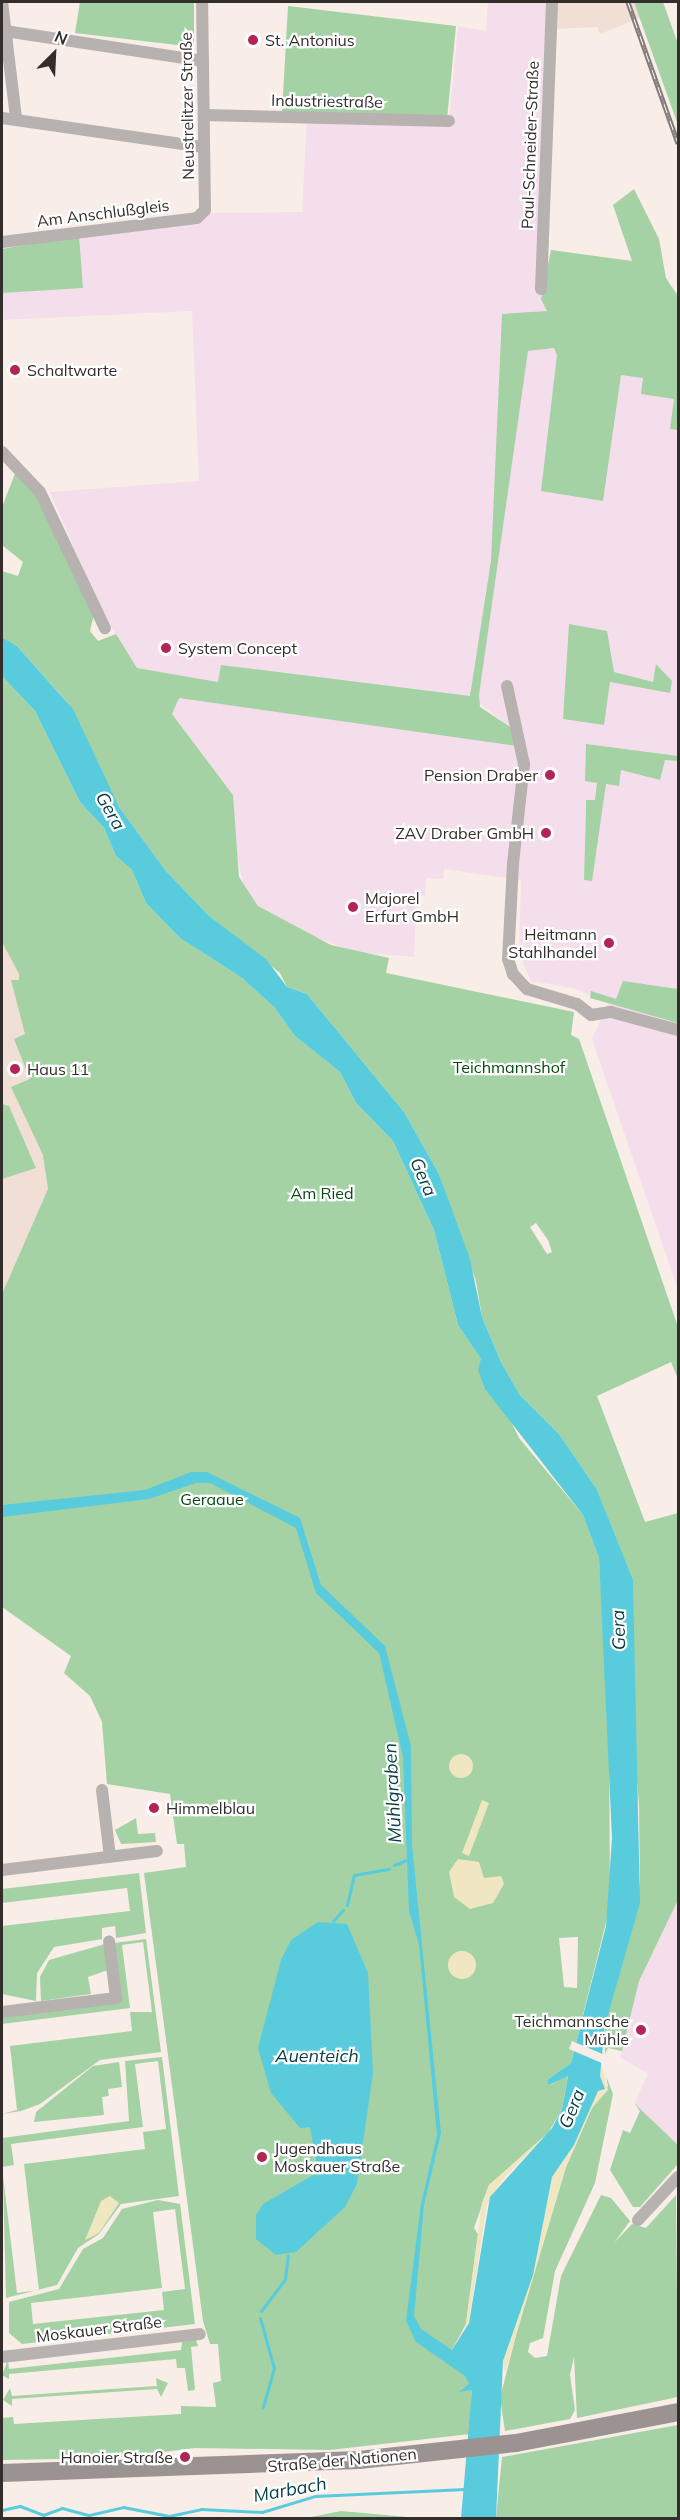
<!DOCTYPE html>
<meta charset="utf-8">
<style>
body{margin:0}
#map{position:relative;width:680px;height:2520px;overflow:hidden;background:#f8ede7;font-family:Mulish,sans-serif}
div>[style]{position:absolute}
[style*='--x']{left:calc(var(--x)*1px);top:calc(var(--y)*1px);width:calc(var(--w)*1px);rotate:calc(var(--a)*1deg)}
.built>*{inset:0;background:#f1ded5}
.industrial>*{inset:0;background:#f5deeb}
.green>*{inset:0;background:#a4d2a4}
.sand>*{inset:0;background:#f0e6c1}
.round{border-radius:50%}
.water>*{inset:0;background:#58ccdc}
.pier>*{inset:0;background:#f8ede7}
.stream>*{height:3px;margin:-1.5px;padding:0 1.5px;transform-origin:1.5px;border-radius:1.5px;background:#58ccdc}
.minor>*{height:12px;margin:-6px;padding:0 6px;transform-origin:6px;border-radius:6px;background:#b7b1b0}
.secondary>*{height:18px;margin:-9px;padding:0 9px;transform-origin:9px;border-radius:9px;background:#9b9391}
.rail>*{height:5px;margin-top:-2.5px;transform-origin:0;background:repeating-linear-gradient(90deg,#fff 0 9px,#827b77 0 18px);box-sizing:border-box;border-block:2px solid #827b77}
.dots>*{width:16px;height:16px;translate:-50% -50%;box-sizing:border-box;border:3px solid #fff;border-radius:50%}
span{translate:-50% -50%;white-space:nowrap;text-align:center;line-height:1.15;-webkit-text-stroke:4.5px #fff;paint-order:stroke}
.poi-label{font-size:16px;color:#332e2c}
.left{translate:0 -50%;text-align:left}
.right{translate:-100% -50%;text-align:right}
.street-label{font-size:16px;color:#332e2c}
.park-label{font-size:16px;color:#064a11}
.water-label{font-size:18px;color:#0a4148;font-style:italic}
.frame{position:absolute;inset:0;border:3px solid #332e2c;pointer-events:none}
.north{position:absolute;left:24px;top:24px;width:60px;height:60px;-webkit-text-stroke:4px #fff;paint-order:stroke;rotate:24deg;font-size:16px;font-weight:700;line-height:24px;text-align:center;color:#332e2c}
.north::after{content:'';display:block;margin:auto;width:21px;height:27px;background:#332e2c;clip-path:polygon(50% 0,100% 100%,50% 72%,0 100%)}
</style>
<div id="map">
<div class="built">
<div style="clip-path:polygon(552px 2px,634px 2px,640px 18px,600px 34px,597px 27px,551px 29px)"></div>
<div style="clip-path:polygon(2px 928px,22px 974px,48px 1189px,2px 1294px)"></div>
</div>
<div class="industrial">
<div style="clip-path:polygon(488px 2px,552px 2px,541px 299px,678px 376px,678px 1290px,592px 1039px,608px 1003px,574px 988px,531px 981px,519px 954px,521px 880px,444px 869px,443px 879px,426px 878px,425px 896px,417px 896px,414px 957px,355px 952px,310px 935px,258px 906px,245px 893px,233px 836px,233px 795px,172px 714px,178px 698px,489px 740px,512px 728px,470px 696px,222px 665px,219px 682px,137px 668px,102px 612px,50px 492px,199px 481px,192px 311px,2px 320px,2px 293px,82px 287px,79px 235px,195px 221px,211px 213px,302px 212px,307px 117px,449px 121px,458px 26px,486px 31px)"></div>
<div style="clip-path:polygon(678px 1900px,678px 2145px,634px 2104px,648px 2074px,620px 2057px,639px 1981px)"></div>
</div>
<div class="green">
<div style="clip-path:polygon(80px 2px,194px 2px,194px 47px,75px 33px)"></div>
<div style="clip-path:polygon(634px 2px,663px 2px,678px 44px,678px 125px)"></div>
<div style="clip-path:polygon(288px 6px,456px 26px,447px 119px,282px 113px)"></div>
<div style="clip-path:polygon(evenodd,634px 189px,659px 239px,666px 278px,678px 296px,678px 430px,670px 429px,674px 399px,641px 394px,643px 378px,621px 375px,603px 501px,541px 491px,557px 355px,554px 348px,528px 351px,479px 695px,480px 707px,512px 728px,517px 746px,179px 698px,172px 714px,233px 795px,239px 877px,258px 906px,331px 945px,389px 958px,386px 973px,574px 1012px,571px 1035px,579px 1039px,678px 1327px,678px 1379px,671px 1362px,597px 1396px,645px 1522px,678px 1513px,678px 1900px,639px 1981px,622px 2051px,608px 2048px,605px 2054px,605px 2025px,640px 1883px,639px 1804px,632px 1723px,596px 1488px,559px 1434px,520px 1395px,501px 1362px,482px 1317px,476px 1281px,439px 1174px,404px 1112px,307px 994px,287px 987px,280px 973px,209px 916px,166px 871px,119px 807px,68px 703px,17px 646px,2px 637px,2px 571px,18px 576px,23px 562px,2px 545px,2px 507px,16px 471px,38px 499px,94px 614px,90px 631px,98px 641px,116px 634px,137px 668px,218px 682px,221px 665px,470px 696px,491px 561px,502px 314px,547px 311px,541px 299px,551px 250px,632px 261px,613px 205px,634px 189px,536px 1223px,548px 1240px,552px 1252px,547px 1254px,530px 1227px,536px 1223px)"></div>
<div style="clip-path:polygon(79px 235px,83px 288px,2px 293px,2px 249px)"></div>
<div style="clip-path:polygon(569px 624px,607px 631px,614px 672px,653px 682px,656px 664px,672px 681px,670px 693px,610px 682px,604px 725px,563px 719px)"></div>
<div style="clip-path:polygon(evenodd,2px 676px,35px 711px,80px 802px,104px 828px,116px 856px,132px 870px,146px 903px,180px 938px,242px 978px,274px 1007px,295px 1036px,340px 1072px,356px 1103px,393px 1141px,434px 1230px,458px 1325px,481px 1359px,519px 1438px,583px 1515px,599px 1558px,609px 1728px,610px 1906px,571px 2063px,547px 2080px,550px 2085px,568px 2075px,562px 2109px,548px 2133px,489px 2185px,474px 2228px,478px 2234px,466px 2324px,452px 2350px,472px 2389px,470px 2434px,330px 2450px,195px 2448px,115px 2458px,2px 2460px,2px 2418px,13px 2417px,14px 2424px,181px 2414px,181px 2406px,216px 2407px,213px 2383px,221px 2381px,218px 2344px,210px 2344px,203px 2321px,144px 1873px,186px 1867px,184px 1844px,177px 1844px,170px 1794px,107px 1784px,102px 1722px,90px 1696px,64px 1673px,71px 1656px,2px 1607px,2px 1294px,48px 1189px,43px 1155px,11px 1087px,30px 1079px,14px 1039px,25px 1034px,11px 980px,19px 980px,19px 974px,2px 942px,2px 676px,578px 1937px,577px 1988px,564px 1987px,559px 1938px,578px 1937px)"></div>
<div style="clip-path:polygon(586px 744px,678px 756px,678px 761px,665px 760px,660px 780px,621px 770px,619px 786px,606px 784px,592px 881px,584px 880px,586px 810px,586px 800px,595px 800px,597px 783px,585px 781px)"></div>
<div style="clip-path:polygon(623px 981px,678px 989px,678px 1023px,590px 998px,591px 991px,616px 999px)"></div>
<div style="clip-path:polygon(2px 1104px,9px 1106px,36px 1168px,2px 1179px)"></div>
<div style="clip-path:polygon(136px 1818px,138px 1834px,155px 1833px,156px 1842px,121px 1844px,115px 1830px)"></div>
<div style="clip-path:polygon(139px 1873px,146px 1933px,116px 1938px,115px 1926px,102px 1928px,102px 1939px,54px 1947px,37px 1973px,36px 2001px,2px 1994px,2px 1926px,130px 1911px,127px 1888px,2px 1903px,2px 1889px)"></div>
<div style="clip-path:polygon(146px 1939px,161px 2052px,100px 2060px,40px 2104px,21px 2111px,2px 2114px,17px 2110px,10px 2046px,132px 2031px,130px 2012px,152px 2012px,143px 1942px,122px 1945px,130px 2008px,2px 2024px,2px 2016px,117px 2001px,114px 1943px)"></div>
<div style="clip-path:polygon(105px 1944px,108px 1970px,88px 1977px,91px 1994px,41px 2001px,40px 1977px,49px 1960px)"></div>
<div style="clip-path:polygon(evenodd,162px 2057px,179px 2196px,121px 2204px,99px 2234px,78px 2248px,57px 2285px,6px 2298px,2px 2138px,129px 2121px,125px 2061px,162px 2057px,158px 2061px,166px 2129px,143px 2132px,145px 2149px,24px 2164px,39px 2290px,17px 2293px,2px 2167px,14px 2165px,11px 2144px,143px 2127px,135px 2064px,158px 2061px)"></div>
<div style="clip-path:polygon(119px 2062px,122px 2087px,108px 2089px,109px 2096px,102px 2097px,104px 2115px,34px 2122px,36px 2112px,93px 2066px)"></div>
<div style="clip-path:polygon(606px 2076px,613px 2094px,595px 2183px,555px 2271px,543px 2338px,530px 2343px,528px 2352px,535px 2358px,547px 2356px,561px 2276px,601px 2195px,611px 2198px,630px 2221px,614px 2243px,632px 2224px,646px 2228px,676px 2195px,678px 2397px,577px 2418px,574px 2357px,570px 2375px,575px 2410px,570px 2419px,505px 2431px,500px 2398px,522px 2312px,566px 2167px,592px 2108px,608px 2086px)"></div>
<div style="clip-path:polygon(635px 2104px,678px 2145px,678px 2164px,640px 2207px,633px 2207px,610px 2170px,623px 2130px,630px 2133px,640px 2111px)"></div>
<div style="clip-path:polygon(evenodd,158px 2200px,180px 2204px,195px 2324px,22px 2344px,9px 2333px,9px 2302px,59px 2289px,83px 2249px,103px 2238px,122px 2209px,158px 2200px,175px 2209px,185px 2289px,162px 2292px,164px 2310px,33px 2324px,31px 2303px,162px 2288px,153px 2212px,175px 2209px)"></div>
<div style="clip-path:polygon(196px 2340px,198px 2346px,191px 2347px,195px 2390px,188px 2391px,185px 2368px,177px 2368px,176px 2359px,9px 2374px,9px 2379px,2px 2375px,8px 2360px,9px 2369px,181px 2350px,182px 2342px)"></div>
<div style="clip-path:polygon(156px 2378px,168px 2383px,161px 2397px,157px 2389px,12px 2399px,12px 2406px,3px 2400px,10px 2388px,12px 2396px,112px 2389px,157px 2386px)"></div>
<div style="clip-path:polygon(678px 2425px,678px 2518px,496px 2518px,502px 2457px)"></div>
<div style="clip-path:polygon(341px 2511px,419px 2518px,306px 2518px)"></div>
</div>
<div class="sand">
<div class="round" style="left:449px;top:1754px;width:24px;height:24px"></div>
<div style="clip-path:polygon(482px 1800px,489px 1803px,469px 1856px,462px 1853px)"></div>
<div style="clip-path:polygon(458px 1859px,479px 1862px,484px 1878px,501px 1876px,504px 1884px,493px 1903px,470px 1909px,454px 1897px,449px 1872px)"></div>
<div class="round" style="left:448px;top:1951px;width:28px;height:28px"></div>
<div style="clip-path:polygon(601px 2063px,608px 2090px,592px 2108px,566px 2167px,505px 2373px,503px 2361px,533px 2271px,552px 2177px,574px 2145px,598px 2090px)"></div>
<div style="clip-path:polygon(548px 2133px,504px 2178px,487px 2205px,469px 2321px,465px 2330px,482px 2203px,489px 2185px)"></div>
<div style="clip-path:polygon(110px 2196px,119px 2203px,99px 2233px,85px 2240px,101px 2201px)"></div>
</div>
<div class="water">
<div style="clip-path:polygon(2px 637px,17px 646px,73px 709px,119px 807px,166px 871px,209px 916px,266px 959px,287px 987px,307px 994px,404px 1112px,439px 1174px,470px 1259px,482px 1317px,501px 1362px,520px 1395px,559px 1434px,596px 1488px,633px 1580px,640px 1903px,605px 2025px,600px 2076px,605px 2089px,598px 2091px,574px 2145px,552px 2177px,533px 2275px,503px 2361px,496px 2518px,461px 2518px,472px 2390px,459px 2392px,469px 2384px,465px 2376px,416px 2342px,406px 2321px,421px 2204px,437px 2135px,419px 1945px,409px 1911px,403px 1757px,379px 1653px,316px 1593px,296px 1528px,210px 1483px,196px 1483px,149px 1499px,2px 1517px,2px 1505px,145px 1490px,191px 1472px,207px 1472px,300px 1518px,321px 1585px,385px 1646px,411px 1746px,412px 1845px,441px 2133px,424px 2205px,414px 2316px,421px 2329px,452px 2350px,469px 2323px,490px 2197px,552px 2128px,562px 2109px,568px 2076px,549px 2085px,547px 2080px,571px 2063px,606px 1926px,612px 1838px,599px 1558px,583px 1515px,485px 1389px,478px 1370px,481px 1359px,458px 1325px,434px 1230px,393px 1141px,356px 1103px,340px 1072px,295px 1036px,274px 1007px,242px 978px,180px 938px,146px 903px,132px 870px,116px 856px,104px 828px,80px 802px,35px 711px,2px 676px)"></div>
<div style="clip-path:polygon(318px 1922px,347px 1924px,368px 1973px,373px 2073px,357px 2184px,345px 2207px,296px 2252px,276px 2255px,256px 2239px,256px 2215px,263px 2204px,315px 2174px,317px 2165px,310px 2127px,300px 2128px,271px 2093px,258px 2048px,281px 1960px,291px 1940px)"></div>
</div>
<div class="pier">
<div style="clip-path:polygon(572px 2041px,607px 2056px,604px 2064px,569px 2049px)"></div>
</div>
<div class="stream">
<div style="--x:394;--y:1865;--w:16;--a:-22"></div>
<div style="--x:347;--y:1905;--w:31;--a:-77"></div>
<div style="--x:354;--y:1875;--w:36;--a:-10"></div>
<div style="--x:333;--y:1921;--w:15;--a:-48"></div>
<div style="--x:261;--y:2311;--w:40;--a:-53"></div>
<div style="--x:285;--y:2279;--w:24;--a:-83"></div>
<div style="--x:260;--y:2318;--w:52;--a:74.4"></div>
<div style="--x:274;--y:2368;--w:41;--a:105.8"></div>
<div style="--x:2;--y:2510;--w:18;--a:-13"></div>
<div style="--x:20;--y:2506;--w:25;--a:21"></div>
<div style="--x:43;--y:2515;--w:20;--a:-20"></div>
<div style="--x:62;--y:2508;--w:28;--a:15"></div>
<div style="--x:89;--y:2515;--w:35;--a:-13"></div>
<div style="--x:123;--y:2507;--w:47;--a:11.1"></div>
<div style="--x:169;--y:2516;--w:33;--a:-12"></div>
<div style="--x:201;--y:2509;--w:61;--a:2.8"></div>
<div style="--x:262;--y:2512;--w:55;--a:-16.8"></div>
<div style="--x:315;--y:2496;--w:150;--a:-2.7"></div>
</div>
<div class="minor">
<div style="--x:2;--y:2;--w:117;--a:83.1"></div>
<div style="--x:5;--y:31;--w:200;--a:8.6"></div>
<div style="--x:204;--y:115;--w:245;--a:1.4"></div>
<div style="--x:2;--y:118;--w:204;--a:8.2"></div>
<div style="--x:2;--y:242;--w:196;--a:-7"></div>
<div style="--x:197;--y:218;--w:11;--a:-45"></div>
<div style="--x:205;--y:210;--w:208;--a:-90.8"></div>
<div style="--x:541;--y:289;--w:287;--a:-87.8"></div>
<div style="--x:2;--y:452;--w:55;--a:46.5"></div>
<div style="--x:40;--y:492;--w:151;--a:64.5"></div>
<div style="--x:507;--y:686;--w:80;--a:77.7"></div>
<div style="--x:524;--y:764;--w:101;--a:96.3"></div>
<div style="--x:513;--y:864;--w:95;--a:93"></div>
<div style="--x:508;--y:959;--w:16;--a:72"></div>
<div style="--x:513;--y:974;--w:21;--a:47"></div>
<div style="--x:527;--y:989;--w:52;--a:16.7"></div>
<div style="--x:577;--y:1004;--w:18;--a:38"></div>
<div style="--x:591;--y:1015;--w:20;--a:-9"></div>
<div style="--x:611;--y:1012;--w:69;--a:15"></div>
<div style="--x:102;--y:1790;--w:67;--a:83.2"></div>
<div style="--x:2;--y:1870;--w:156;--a:-7"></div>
<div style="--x:2;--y:2012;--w:115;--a:-7"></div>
<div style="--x:116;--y:1998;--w:57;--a:-97"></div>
<div style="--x:638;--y:2220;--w:59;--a:-47.1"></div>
<div style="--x:2;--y:2357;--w:199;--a:-6.6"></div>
</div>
<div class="secondary">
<div style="--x:2;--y:2473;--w:357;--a:-2.1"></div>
<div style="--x:359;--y:2460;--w:158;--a:-6.2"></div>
<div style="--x:516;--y:2443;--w:165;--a:-10.8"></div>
</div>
<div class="rail">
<div style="--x:628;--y:2;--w:150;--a:70.5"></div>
</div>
<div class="dots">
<div style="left:253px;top:40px;background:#b32354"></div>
<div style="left:15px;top:370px;background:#b32354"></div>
<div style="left:166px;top:648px;background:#b32354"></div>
<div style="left:550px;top:775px;background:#b32354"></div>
<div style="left:546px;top:833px;background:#b32354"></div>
<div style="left:353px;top:907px;background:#b32354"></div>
<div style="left:609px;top:943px;background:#b32354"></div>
<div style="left:15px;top:1069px;background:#b32354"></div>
<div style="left:154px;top:1808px;background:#b32354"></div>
<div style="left:641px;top:2030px;background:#b32354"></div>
<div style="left:262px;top:2157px;background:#b32354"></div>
<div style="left:185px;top:2457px;background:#b32354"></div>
</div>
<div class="poi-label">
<span class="left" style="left:265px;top:40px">St. Antonius</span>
<span class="left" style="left:27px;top:370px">Schaltwarte</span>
<span class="left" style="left:178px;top:648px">System Concept</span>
<span class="right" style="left:538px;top:775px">Pension Draber</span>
<span class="right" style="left:534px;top:833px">ZAV Draber GmbH</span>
<span class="left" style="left:365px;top:907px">Majorel<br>Erfurt GmbH</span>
<span class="right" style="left:597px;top:943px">Heitmann<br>Stahlhandel</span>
<span class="left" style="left:27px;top:1069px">Haus 11</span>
<span class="left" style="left:166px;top:1808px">Himmelblau</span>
<span class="right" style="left:629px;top:2030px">Teichmannsche<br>Mühle</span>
<span class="left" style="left:274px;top:2157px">Jugendhaus<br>Moskauer Straße</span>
<span class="right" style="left:173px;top:2457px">Hanoier Straße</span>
</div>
<div class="street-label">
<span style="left:327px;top:101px;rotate:1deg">Industriestraße</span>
<span style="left:187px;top:106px;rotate:-91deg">Neustrelitzer Straße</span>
<span style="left:530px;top:145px;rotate:-88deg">Paul-Schneider-Straße</span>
<span style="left:103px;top:213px;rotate:-7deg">Am Anschlußgleis</span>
<span style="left:99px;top:2329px;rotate:-7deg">Moskauer Straße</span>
<span style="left:342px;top:2460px;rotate:-5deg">Straße der Nationen</span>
</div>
<div class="park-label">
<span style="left:509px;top:1067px">Teichmannshof</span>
<span style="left:322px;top:1193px">Am Ried</span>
<span style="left:212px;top:1499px">Geraaue</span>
</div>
<div class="water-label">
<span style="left:110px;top:811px;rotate:60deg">Gera</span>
<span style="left:423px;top:1177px;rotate:66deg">Gera</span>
<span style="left:619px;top:1630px;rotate:-92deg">Gera</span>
<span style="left:393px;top:1793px;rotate:-93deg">Mühlgraben</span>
<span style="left:317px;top:2056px">Auenteich</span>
<span style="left:572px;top:2109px;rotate:-68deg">Gera</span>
<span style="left:290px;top:2490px;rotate:-10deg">Marbach</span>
</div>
<div class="frame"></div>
<div class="north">N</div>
</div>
